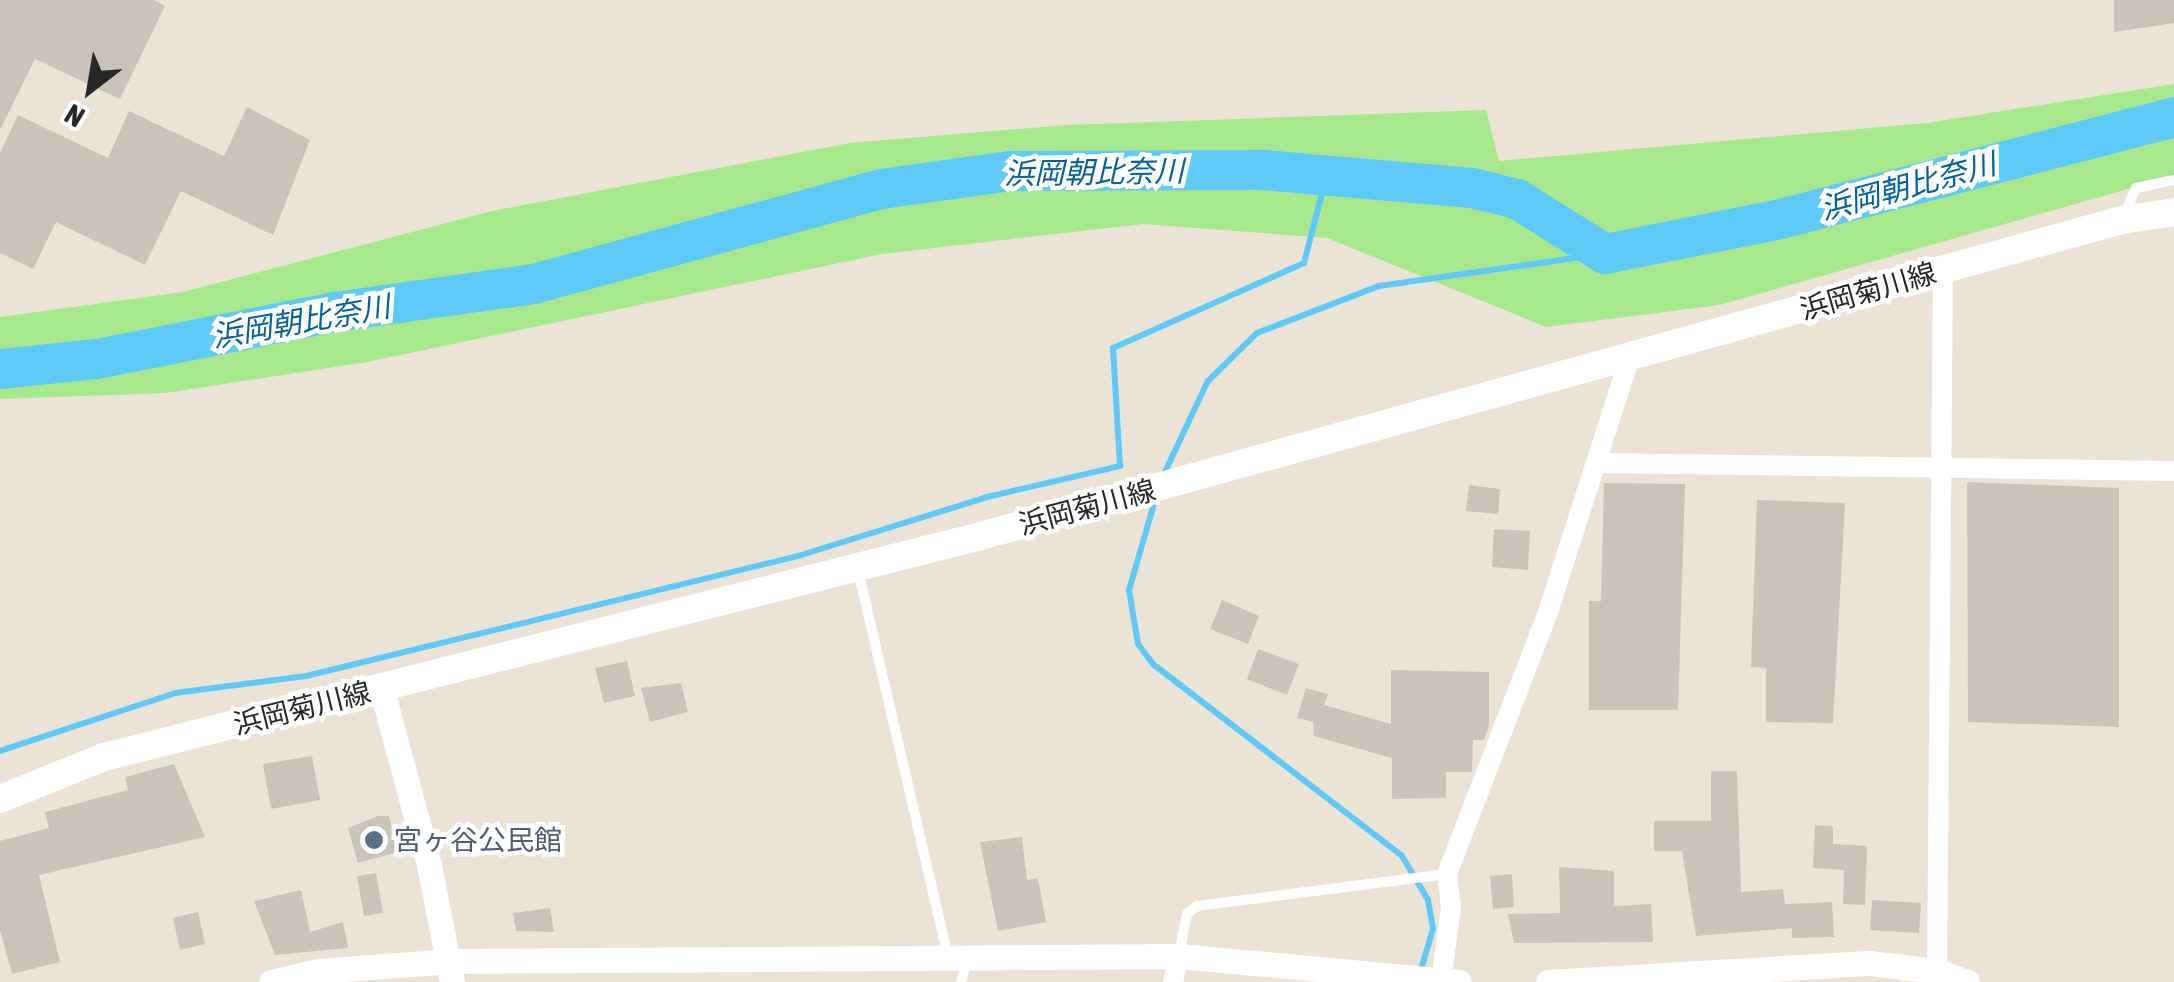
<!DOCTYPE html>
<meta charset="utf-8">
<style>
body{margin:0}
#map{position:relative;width:2174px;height:982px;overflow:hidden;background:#ece3d7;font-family:"Asap Condensed","Noto Sans JP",sans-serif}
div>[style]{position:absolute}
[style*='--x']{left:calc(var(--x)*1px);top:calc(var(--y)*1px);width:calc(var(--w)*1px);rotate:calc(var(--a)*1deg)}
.green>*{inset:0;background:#a8e88d}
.stream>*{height:6px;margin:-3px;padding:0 3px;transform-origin:3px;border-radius:3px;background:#5fc9f8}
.river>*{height:40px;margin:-20px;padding:0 20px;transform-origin:20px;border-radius:20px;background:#5fc9f8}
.building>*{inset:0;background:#c9c3ba}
.service>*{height:10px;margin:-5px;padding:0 5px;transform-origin:5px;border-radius:5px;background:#fff}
.minor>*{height:20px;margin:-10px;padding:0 10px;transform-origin:10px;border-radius:10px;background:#fff}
.tertiary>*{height:25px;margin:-12.5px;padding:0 12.5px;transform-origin:12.5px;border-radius:12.5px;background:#fff}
.secondary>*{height:28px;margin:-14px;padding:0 14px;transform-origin:14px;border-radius:14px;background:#fff}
.dots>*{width:28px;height:28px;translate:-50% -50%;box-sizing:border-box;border:5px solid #fff;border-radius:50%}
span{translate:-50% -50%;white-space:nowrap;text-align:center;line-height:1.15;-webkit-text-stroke:9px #fff;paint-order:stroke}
.street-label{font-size:28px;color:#272727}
.service-label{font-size:28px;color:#4e5e75}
.left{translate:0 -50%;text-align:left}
.water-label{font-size:30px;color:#0263a0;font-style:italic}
.north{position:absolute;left:40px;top:40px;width:100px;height:100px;-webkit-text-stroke:8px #fff;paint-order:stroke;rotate:211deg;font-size:28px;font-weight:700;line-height:40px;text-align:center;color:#272727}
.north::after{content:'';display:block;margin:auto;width:35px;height:45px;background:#272727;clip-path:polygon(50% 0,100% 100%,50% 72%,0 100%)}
</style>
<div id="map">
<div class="green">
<div style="clip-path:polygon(2174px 84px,2174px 176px,1720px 305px,1546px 327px,1327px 238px,1143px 224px,882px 254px,367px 362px,166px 393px,0 399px,0 317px,183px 292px,492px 211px,850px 143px,1067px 125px,1486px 110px,1499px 161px,1927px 123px)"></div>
</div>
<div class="stream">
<div style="--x:1163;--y:476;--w:105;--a:-64.7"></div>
<div style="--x:1208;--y:381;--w:69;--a:-44.4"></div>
<div style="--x:1257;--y:333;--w:131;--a:-21.1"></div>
<div style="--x:1379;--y:286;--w:228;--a:-8.1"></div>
<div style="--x:1156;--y:497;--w:97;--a:106.2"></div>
<div style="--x:1129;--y:590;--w:55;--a:80.5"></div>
<div style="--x:1138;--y:644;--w:25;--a:53"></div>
<div style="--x:1153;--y:664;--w:314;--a:37.6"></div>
<div style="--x:1402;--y:856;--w:51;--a:59.4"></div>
<div style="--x:1428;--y:900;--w:29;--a:80"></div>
<div style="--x:1433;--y:929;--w:46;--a:106.5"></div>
<div style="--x:0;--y:751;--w:184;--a:-18.3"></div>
<div style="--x:175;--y:693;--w:132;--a:-7.4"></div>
<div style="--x:306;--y:676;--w:506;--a:-13.71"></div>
<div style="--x:798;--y:556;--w:198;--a:-17.3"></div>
<div style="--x:987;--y:497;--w:137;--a:-13.1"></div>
<div style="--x:1120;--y:466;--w:118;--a:-93.4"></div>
<div style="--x:1113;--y:348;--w:209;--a:-24"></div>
<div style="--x:1304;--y:263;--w:88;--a:-75.5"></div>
</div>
<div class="river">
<div style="--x:0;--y:369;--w:98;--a:-5.9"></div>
<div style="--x:97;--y:359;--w:243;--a:-11.2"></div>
<div style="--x:335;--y:312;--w:201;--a:-8"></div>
<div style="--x:534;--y:284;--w:360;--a:-15.3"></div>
<div style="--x:881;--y:189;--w:130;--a:-7.9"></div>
<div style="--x:1010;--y:171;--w:252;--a:-0.2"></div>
<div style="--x:1262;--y:170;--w:211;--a:4.9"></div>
<div style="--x:1472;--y:188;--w:46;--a:13.7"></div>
<div style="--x:1517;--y:199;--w:104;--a:32"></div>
<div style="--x:1605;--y:254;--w:179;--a:-11.2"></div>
<div style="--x:1781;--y:219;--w:406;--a:-14.5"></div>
</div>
<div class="building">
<div style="clip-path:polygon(0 0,154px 0,165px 6px,120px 99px,35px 59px,0 130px)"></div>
<div style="clip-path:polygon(2114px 0,2174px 0,2174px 23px,2114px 32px)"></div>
<div style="clip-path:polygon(247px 107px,310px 140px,273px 235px,181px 191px,145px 265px,56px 222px,33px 269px,0 253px,0 153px,18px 115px,108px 158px,129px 111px,224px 156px)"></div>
<div style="clip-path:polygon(1967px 482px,2119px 488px,2119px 727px,1968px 722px)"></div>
<div style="clip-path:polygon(1604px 483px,1685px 484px,1678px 710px,1589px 710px,1589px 601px,1601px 601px)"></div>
<div style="clip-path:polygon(1469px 485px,1500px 489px,1498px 514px,1466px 511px)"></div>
<div style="clip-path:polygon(1757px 500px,1845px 503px,1833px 723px,1766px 722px,1766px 668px,1751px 667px)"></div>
<div style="clip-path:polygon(1494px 529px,1530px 531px,1528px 570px,1492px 567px)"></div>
<div style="clip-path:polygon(1222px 600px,1259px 616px,1248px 644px,1210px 629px)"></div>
<div style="clip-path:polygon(1258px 649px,1299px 664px,1287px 695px,1247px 679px)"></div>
<div style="clip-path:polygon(627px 661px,635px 696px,604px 703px,595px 668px)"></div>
<div style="clip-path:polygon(1391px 670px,1489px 672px,1489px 726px,1484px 740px,1473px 740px,1472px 772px,1446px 772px,1446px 798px,1392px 799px,1392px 758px,1314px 736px,1313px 722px,1297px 718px,1306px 688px,1328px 694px,1324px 705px,1391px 724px)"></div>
<div style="clip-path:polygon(681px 683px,688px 712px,650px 722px,641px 688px)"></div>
<div style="clip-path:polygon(312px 756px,320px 800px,271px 809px,263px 764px)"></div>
<div style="clip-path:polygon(174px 764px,205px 837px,39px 875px,60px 962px,12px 974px,0 930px,0 841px,49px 828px,45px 812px,128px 790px,125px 777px)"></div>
<div style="clip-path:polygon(1711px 771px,1737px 771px,1741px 892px,1783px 889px,1785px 904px,1832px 902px,1834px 937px,1792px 938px,1792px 928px,1696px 936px,1682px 851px,1654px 851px,1654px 821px,1711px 821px)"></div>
<div style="clip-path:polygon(378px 816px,389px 816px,398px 852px,358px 863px,348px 828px)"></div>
<div style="clip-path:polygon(1815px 825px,1833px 826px,1833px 844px,1867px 846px,1865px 905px,1843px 904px,1844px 870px,1813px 868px)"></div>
<div style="clip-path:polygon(1022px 837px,1027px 880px,1038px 878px,1046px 922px,998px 931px,980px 842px)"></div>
<div style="clip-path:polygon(1559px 867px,1614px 871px,1614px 906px,1651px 904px,1653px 942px,1514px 943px,1508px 914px,1560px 913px)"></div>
<div style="clip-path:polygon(376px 873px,383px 913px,364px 916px,357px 876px)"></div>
<div style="clip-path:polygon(1512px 874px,1514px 907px,1493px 909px,1490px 876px)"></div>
<div style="clip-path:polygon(301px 890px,310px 932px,343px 922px,348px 948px,275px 955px,254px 901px)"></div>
<div style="clip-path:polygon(1872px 900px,1921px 903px,1919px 933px,1870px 930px)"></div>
<div style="clip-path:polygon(550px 908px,554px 932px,516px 931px,513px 913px)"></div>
<div style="clip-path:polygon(198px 912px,205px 944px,180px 950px,173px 918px)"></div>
</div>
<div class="service">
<div style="--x:2124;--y:216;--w:30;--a:-67"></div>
<div style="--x:2136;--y:188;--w:39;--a:-12"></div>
<div style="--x:858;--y:570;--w:397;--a:76.9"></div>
<div style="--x:1179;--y:955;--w:42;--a:-79"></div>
<div style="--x:1187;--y:914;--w:13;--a:-39"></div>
<div style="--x:1197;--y:906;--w:252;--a:-7.3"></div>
<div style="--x:961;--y:982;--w:25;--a:-74"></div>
</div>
<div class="minor">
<div style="--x:1597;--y:463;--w:577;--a:0.79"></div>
<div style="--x:1937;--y:971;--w:701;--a:-89.51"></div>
<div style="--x:1173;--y:982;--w:27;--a:-77"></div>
<div style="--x:1441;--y:982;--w:76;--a:-82.4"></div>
<div style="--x:1451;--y:907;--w:33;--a:-97"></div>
<div style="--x:1447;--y:874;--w:281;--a:-68.9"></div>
<div style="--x:1548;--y:612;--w:266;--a:-72.2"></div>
</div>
<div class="tertiary">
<div style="--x:381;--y:687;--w:184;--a:74.9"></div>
<div style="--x:429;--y:865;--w:119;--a:78.9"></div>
<div style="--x:271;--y:982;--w:48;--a:-13.2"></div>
<div style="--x:318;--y:971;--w:134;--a:-4.3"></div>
<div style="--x:452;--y:961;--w:727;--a:-0.39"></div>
<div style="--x:1179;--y:956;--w:281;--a:5.3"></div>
<div style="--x:1548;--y:982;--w:323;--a:-3.4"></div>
<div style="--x:1870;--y:963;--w:67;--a:6.8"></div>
<div style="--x:1937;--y:971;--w:32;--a:20"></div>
</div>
<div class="secondary">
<div style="--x:0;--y:799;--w:112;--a:-22"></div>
<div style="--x:104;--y:757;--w:900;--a:-14.14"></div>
<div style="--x:977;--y:537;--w:1188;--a:-15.48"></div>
<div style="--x:2122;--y:220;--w:53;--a:-8.7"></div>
</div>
<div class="dots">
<div style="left:374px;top:840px;background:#5c6f8a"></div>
</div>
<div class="street-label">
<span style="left:1868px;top:291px;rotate:-16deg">浜岡菊川線</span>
<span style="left:1087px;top:507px;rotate:-15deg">浜岡菊川線</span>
<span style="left:302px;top:708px;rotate:-14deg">浜岡菊川線</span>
</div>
<div class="service-label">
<span class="left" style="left:394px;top:840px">宮ヶ谷公民館</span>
</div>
<div class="water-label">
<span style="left:1094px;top:172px;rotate:-1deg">浜岡朝比奈川</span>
<span style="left:1908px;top:186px;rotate:-15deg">浜岡朝比奈川</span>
<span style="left:301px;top:321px;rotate:-10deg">浜岡朝比奈川</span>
</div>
<div class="north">N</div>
</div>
